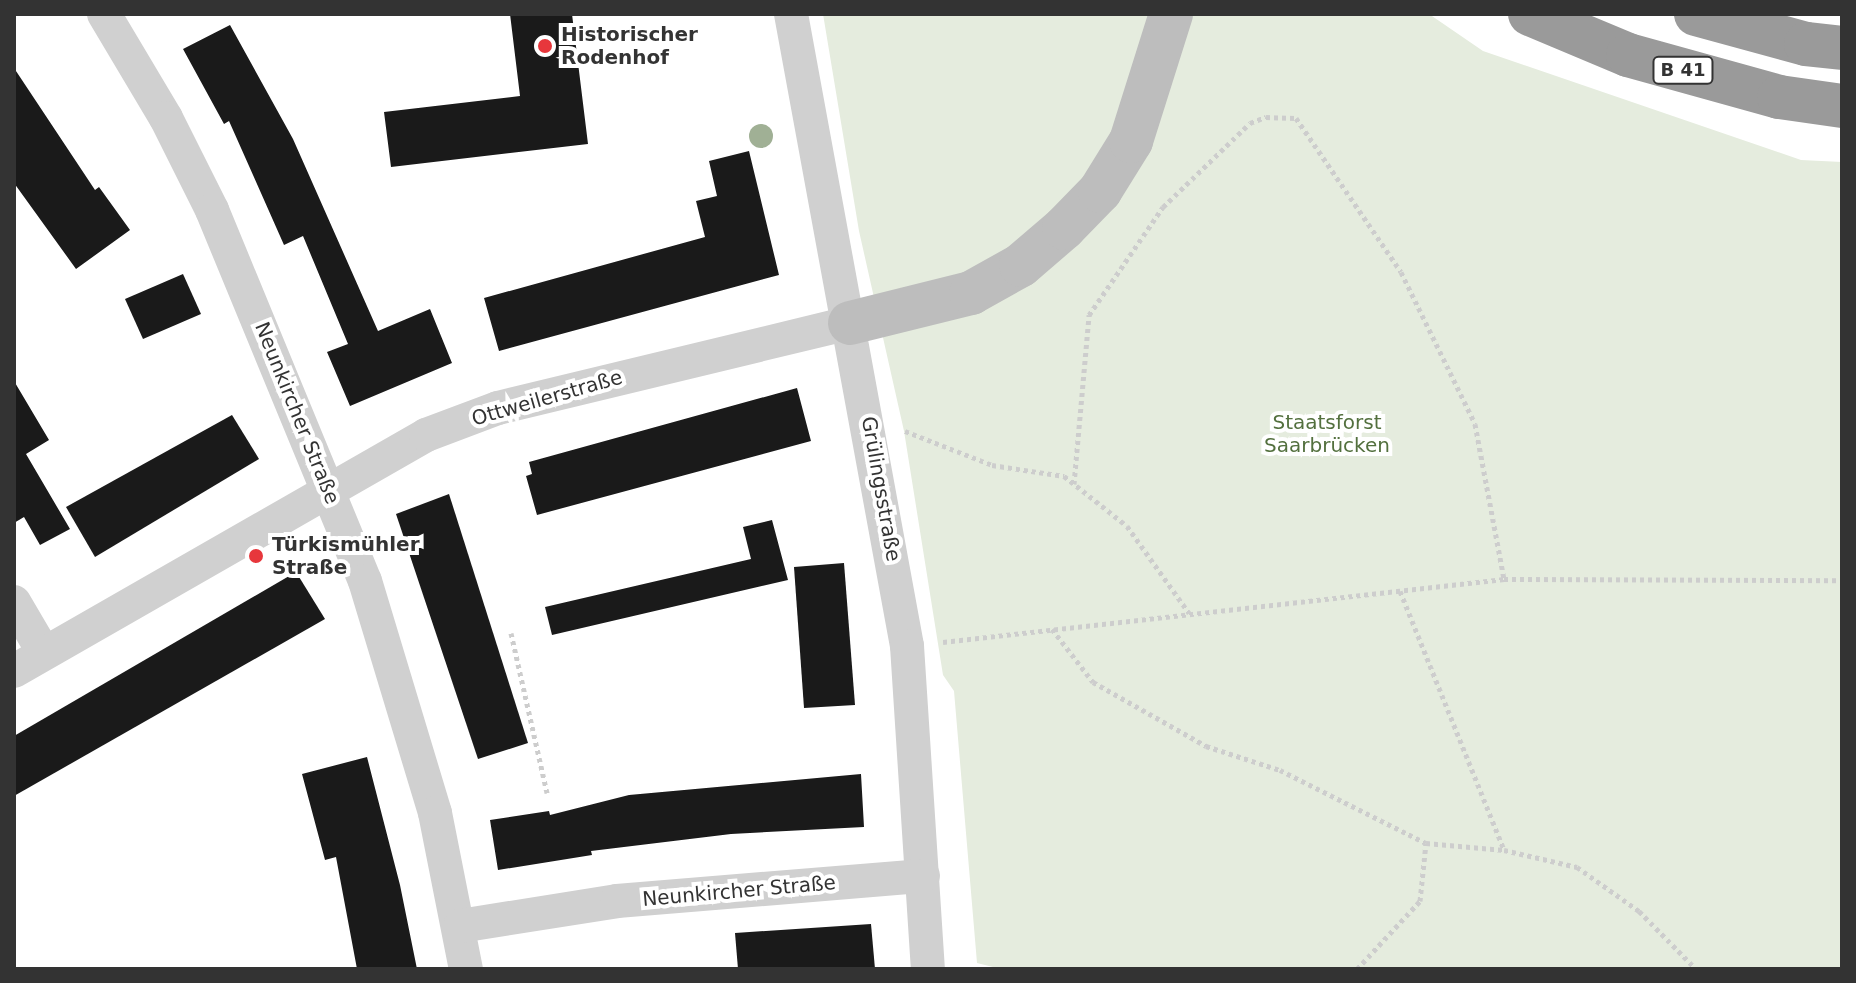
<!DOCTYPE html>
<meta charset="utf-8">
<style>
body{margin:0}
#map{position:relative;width:1856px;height:983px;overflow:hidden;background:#fff;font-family:"DejaVu Sans",sans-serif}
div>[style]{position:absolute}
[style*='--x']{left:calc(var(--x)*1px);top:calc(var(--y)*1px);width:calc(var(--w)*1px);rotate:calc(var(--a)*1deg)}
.green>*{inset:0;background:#e5ecde}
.building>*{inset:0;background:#1a1a1a}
.path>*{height:5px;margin-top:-2.5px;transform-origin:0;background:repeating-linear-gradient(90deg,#cdcdcd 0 4px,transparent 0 8px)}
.street>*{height:34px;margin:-17px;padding:0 17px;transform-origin:17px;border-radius:17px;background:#d0d0d0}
.secondary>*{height:44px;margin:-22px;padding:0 22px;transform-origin:22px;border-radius:22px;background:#bdbdbd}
.highway>*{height:44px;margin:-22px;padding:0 22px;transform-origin:22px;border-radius:22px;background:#9a9a9a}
.trees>*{width:24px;height:24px;margin:-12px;border-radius:50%;background:#a0b095}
.dots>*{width:22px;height:22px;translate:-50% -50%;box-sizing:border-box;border:4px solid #fff;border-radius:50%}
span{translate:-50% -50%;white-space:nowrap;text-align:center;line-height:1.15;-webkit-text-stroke:8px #fff;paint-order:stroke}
.shield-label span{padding:2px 6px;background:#fff;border:2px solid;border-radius:6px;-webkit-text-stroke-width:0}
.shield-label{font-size:18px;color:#333;font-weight:700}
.poi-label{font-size:20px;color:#333;font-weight:700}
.left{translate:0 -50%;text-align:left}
.street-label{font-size:20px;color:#333}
.park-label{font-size:20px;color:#53703e}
.frame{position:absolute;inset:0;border:16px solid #333;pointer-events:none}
</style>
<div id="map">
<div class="green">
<div style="clip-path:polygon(823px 14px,1429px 14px,1483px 51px,1801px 160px,1842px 162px,1842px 969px,1001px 969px,977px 963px,954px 691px,943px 675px,904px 431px,859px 231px)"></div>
</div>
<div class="building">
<div style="clip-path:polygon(510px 14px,572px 14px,588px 144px,391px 167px,384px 112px,520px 96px)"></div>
<div style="clip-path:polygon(230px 25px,293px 139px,378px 331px,430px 309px,452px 363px,350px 406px,327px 352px,348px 344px,303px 236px,284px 245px,229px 121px,224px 124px,183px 49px)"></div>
<div style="clip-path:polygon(14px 68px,95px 190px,99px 187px,130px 230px,76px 269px,14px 183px)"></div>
<div style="clip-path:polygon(749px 151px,779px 275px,499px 351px,484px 298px,705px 237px,696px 201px,717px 196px,709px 161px)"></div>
<div style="clip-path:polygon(183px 274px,201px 314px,143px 339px,125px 299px)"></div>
<div style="clip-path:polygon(14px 381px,49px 440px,26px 454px,70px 529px,40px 545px,24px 517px,14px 523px)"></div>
<div style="clip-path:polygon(797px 388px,811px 441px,537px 515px,526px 476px,532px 474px,529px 462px)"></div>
<div style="clip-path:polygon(232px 415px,259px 459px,95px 557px,66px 507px)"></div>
<div style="clip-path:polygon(449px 494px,528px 743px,478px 759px,396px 514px)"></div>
<div style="clip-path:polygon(772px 520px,788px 580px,552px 635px,545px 607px,751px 559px,743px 527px)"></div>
<div style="clip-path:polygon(844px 563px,855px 705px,804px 708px,794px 567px)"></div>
<div style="clip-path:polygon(296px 572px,325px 619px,14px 796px,14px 736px)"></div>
<div style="clip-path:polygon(367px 757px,400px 885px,417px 969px,357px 969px,336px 857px,325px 860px,302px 774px)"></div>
<div style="clip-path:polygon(861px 774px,864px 827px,731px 834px,591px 851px,592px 855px,498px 870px,490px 820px,549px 811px,550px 815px,629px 795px)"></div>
<div style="clip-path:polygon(871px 924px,875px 969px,738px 969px,735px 933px)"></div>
</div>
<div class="path">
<div style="--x:905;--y:431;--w:93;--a:21.3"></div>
<div style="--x:992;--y:465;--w:73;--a:8.7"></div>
<div style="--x:1064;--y:476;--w:80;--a:38.4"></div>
<div style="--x:1127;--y:526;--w:107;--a:54.5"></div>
<div style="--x:1074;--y:484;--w:170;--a:-84.9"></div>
<div style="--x:1089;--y:315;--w:131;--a:-55.6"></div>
<div style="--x:1163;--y:207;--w:121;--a:-44"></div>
<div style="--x:1250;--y:123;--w:17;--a:-21"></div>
<div style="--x:1266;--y:117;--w:30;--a:2"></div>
<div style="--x:1296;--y:118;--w:186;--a:55.7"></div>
<div style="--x:1401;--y:272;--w:169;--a:64"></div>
<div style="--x:1475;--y:424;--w:158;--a:79.4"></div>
<div style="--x:1400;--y:591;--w:279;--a:68.1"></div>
<div style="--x:1504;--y:850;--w:75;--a:13.1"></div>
<div style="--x:1577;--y:867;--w:76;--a:35.4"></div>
<div style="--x:1639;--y:911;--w:81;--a:45.5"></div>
<div style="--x:1052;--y:629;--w:67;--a:52.3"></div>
<div style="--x:1093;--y:682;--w:130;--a:29.5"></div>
<div style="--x:1206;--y:746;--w:78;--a:18"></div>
<div style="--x:1280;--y:770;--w:163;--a:26.6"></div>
<div style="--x:1426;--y:843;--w:78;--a:5.1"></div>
<div style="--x:511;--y:633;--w:164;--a:77.3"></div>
<div style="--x:943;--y:642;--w:565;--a:-6.41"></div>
<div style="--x:1504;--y:579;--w:338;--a:0.2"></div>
<div style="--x:1357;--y:969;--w:93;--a:-47.2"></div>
<div style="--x:1420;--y:901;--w:58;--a:-84.1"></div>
</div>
<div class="street">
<div style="--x:104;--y:14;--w:121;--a:59.2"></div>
<div style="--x:166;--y:118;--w:103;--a:63.4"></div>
<div style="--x:212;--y:210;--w:401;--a:67.6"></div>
<div style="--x:365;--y:581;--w:242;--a:73.2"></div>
<div style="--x:435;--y:813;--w:159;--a:78.8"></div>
<div style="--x:791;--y:14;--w:643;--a:79.6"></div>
<div style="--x:907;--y:646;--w:324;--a:86.3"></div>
<div style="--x:14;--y:602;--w:59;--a:59.5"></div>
<div style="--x:14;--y:671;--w:475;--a:-29.8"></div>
<div style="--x:426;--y:435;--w:77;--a:-20.6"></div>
<div style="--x:498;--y:408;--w:362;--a:-13.6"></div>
<div style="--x:460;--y:926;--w:159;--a:-9"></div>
<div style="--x:617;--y:901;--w:307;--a:-4.7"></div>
</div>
<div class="secondary">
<div style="--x:850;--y:323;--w:125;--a:-13.9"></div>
<div style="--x:971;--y:293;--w:57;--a:-29.2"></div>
<div style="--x:1021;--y:265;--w:57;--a:-40.7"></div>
<div style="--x:1064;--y:228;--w:52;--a:-45.8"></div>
<div style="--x:1100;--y:191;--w:59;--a:-58.2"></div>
<div style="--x:1131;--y:141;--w:133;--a:-72.5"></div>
</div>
<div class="highway">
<div style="--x:1530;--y:14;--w:106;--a:22.7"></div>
<div style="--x:1628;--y:55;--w:157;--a:15.5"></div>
<div style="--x:1779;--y:97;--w:64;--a:8.1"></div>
<div style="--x:1696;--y:14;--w:114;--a:15.3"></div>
<div style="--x:1806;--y:44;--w:36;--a:6"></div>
</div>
<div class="trees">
<div style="left:761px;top:136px"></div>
</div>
<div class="dots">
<div style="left:545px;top:46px;background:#e7373c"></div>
<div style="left:256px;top:556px;background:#e7373c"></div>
</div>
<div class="shield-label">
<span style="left:1683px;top:70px">B 41</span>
</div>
<div class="poi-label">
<span class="left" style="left:561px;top:46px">Historischer<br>Rodenhof</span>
<span class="left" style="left:272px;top:556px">Türkismühler<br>Straße</span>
</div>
<div class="street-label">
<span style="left:547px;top:398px;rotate:-16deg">Ottweilerstraße</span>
<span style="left:297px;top:413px;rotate:68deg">Neunkircher Straße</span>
<span style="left:881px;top:489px;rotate:80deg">Grülingsstraße</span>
<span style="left:739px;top:891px;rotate:-5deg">Neunkircher Straße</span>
</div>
<div class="park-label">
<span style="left:1327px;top:434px">Staatsforst<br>Saarbrücken</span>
</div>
<div class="frame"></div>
</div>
